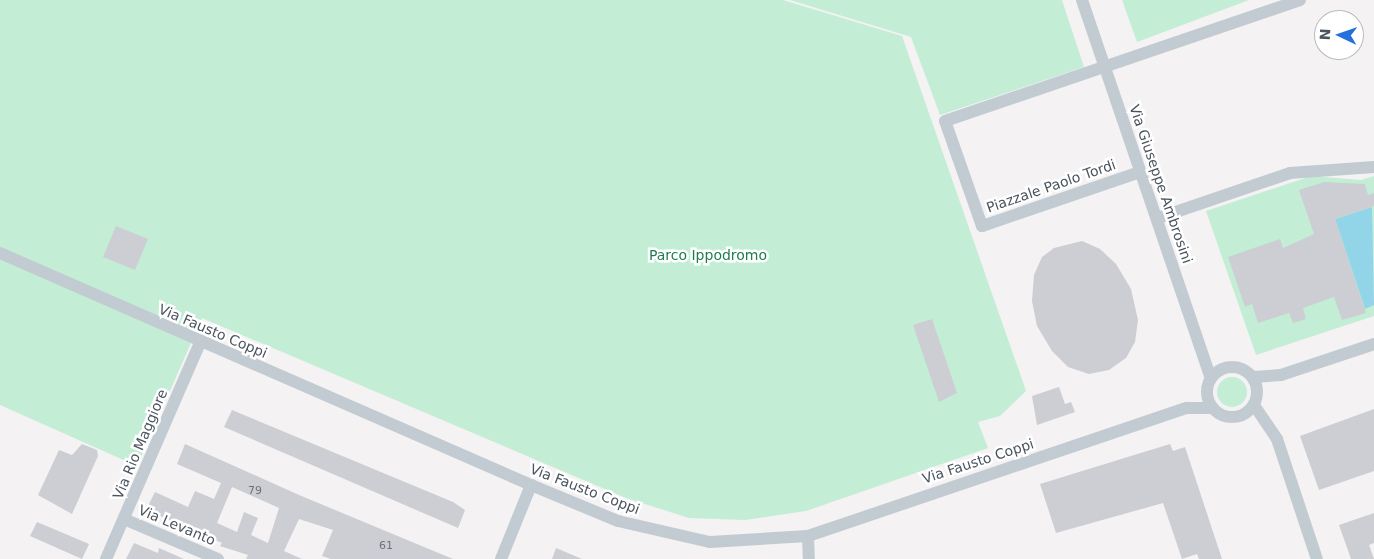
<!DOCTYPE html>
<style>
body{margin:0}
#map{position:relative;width:1374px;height:559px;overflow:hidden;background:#f4f2f2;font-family:"DejaVu Sans",sans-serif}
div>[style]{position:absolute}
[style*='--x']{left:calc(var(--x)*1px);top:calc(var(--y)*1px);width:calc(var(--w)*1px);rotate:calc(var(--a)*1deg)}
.green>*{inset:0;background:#c3eed5}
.round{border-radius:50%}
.water>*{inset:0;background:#93d5e8}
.building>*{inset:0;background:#ccced3}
.minor>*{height:12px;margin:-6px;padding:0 6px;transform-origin:6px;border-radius:6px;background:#c3cbd2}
.minor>.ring{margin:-6px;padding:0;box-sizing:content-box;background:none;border:12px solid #c3cbd2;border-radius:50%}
span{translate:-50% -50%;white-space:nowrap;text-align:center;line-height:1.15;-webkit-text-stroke:5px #fff;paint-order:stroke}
.number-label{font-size:11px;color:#6a727b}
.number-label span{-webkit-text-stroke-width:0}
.street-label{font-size:14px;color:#4a545e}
.park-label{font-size:14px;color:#1d7d4f}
.north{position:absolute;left:1314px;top:10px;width:50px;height:50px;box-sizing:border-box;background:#fff;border:1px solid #b7bbbf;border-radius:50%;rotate:273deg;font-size:14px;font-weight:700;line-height:20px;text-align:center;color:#4a545e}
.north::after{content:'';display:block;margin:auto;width:18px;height:22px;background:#2471dc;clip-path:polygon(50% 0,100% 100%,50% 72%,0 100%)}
</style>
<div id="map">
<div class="green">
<div style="clip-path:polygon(0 0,783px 0,902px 36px,1026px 391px,1000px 416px,978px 422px,988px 448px,806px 511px,745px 520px,689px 518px,626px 498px,202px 318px,137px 466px,0 405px)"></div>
<div style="clip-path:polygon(790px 0,1062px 0,1084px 67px,940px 115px,911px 37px)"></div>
<div style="clip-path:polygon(1122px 0,1249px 0,1137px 42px)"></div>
<div style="clip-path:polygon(1311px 176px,1361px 180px,1374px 176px,1374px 316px,1256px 355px,1206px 211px)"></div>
<div class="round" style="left:1217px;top:377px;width:30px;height:30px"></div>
</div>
<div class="water">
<div style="clip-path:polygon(1372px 207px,1374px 305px,1365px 309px,1335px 219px)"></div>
</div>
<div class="building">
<div style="clip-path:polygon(1324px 182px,1365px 184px,1368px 195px,1374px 193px,1374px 206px,1335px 219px,1366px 313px,1342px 320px,1334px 297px,1303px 308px,1306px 319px,1293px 323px,1289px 313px,1258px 323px,1252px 304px,1245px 307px,1228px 257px,1280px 239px,1283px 248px,1314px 234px,1299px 190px)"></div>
<div style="clip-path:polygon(116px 226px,148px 239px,135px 270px,103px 257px)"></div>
<div style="clip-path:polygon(1082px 241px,1100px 249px,1116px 264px,1131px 289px,1138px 320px,1135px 342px,1126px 358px,1109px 370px,1089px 374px,1068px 367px,1052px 351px,1037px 326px,1032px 301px,1034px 275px,1042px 257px,1054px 248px)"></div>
<div style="clip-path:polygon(932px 319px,957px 393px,939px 402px,913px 325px)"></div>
<div style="clip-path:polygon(1059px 387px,1065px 404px,1071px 402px,1075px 412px,1037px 425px,1032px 396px)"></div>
<div style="clip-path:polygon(1374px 409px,1374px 471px,1319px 490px,1300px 436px)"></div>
<div style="clip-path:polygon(232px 410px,453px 502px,465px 510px,458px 528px,224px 427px)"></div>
<div style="clip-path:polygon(82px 444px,97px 450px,98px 456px,72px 514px,38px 495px,59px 450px,72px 455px)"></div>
<div style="clip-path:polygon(evenodd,185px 444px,299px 495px,453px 559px,331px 559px,322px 556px,333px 530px,299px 519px,284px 551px,302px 559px,246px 559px,248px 555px,220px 546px,222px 543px,146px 510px,155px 492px,188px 507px,195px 491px,214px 499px,221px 483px,177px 464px,185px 444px,232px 487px,279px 508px,268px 543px,251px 535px,258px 518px,244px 512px,237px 532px,217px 523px,232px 487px)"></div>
<div style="clip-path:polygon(1170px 444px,1173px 451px,1185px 447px,1222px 559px,1199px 559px,1197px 554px,1182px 559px,1163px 503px,1056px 533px,1040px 484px)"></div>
<div style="clip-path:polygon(1374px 513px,1374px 543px,1369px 545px,1374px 559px,1351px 559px,1339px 525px)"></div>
<div style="clip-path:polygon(37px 522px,89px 544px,82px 559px,30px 536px)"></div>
<div style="clip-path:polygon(134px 543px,158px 553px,159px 548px,184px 559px,126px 559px)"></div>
<div style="clip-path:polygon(556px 548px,582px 559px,552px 559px)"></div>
</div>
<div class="minor">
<div style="--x:1082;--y:0;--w:400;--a:71.2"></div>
<div style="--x:1140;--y:172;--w:167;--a:161.1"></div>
<div style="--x:982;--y:226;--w:111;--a:-109.4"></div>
<div style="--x:945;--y:121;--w:375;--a:-18.8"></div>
<div style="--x:1158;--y:218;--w:139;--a:-18.8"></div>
<div style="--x:1290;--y:173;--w:84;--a:-4.1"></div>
<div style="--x:0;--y:253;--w:579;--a:23.6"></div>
<div style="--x:531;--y:485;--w:94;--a:22.5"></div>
<div style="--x:618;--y:521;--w:94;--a:12.9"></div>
<div style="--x:710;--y:542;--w:98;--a:-3.5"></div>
<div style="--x:808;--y:536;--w:400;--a:-18.7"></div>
<div style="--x:1187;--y:408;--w:26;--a:0"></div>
<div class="ring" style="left:1207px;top:367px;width:38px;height:38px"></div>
<div style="--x:1253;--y:377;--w:28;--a:-4"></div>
<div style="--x:1281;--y:375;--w:98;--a:-18.4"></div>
<div style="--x:1254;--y:405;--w:41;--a:55.9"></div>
<div style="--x:1277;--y:439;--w:126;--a:71.6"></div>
<div style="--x:124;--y:519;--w:102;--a:23.1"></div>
<div style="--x:808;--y:536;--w:23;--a:88"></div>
<div style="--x:106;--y:559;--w:238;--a:-66.5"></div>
<div style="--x:501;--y:559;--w:80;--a:-67.9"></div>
</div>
<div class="number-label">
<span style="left:255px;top:491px">79</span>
<span style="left:386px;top:546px">61</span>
</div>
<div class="street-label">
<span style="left:1161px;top:184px;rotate:71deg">Via Giuseppe Ambrosini</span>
<span style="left:1051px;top:186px;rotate:-19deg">Piazzale Paolo Tordi</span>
<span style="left:213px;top:331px;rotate:23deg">Via Fausto Coppi</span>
<span style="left:140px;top:444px;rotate:-67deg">Via Rio Maggiore</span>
<span style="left:978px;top:461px;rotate:-18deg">Via Fausto Coppi</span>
<span style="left:585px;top:489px;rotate:21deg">Via Fausto Coppi</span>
<span style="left:177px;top:525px;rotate:23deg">Via Levanto</span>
</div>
<div class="park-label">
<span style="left:708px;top:255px">Parco Ippodromo</span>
</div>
<div class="north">N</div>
</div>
